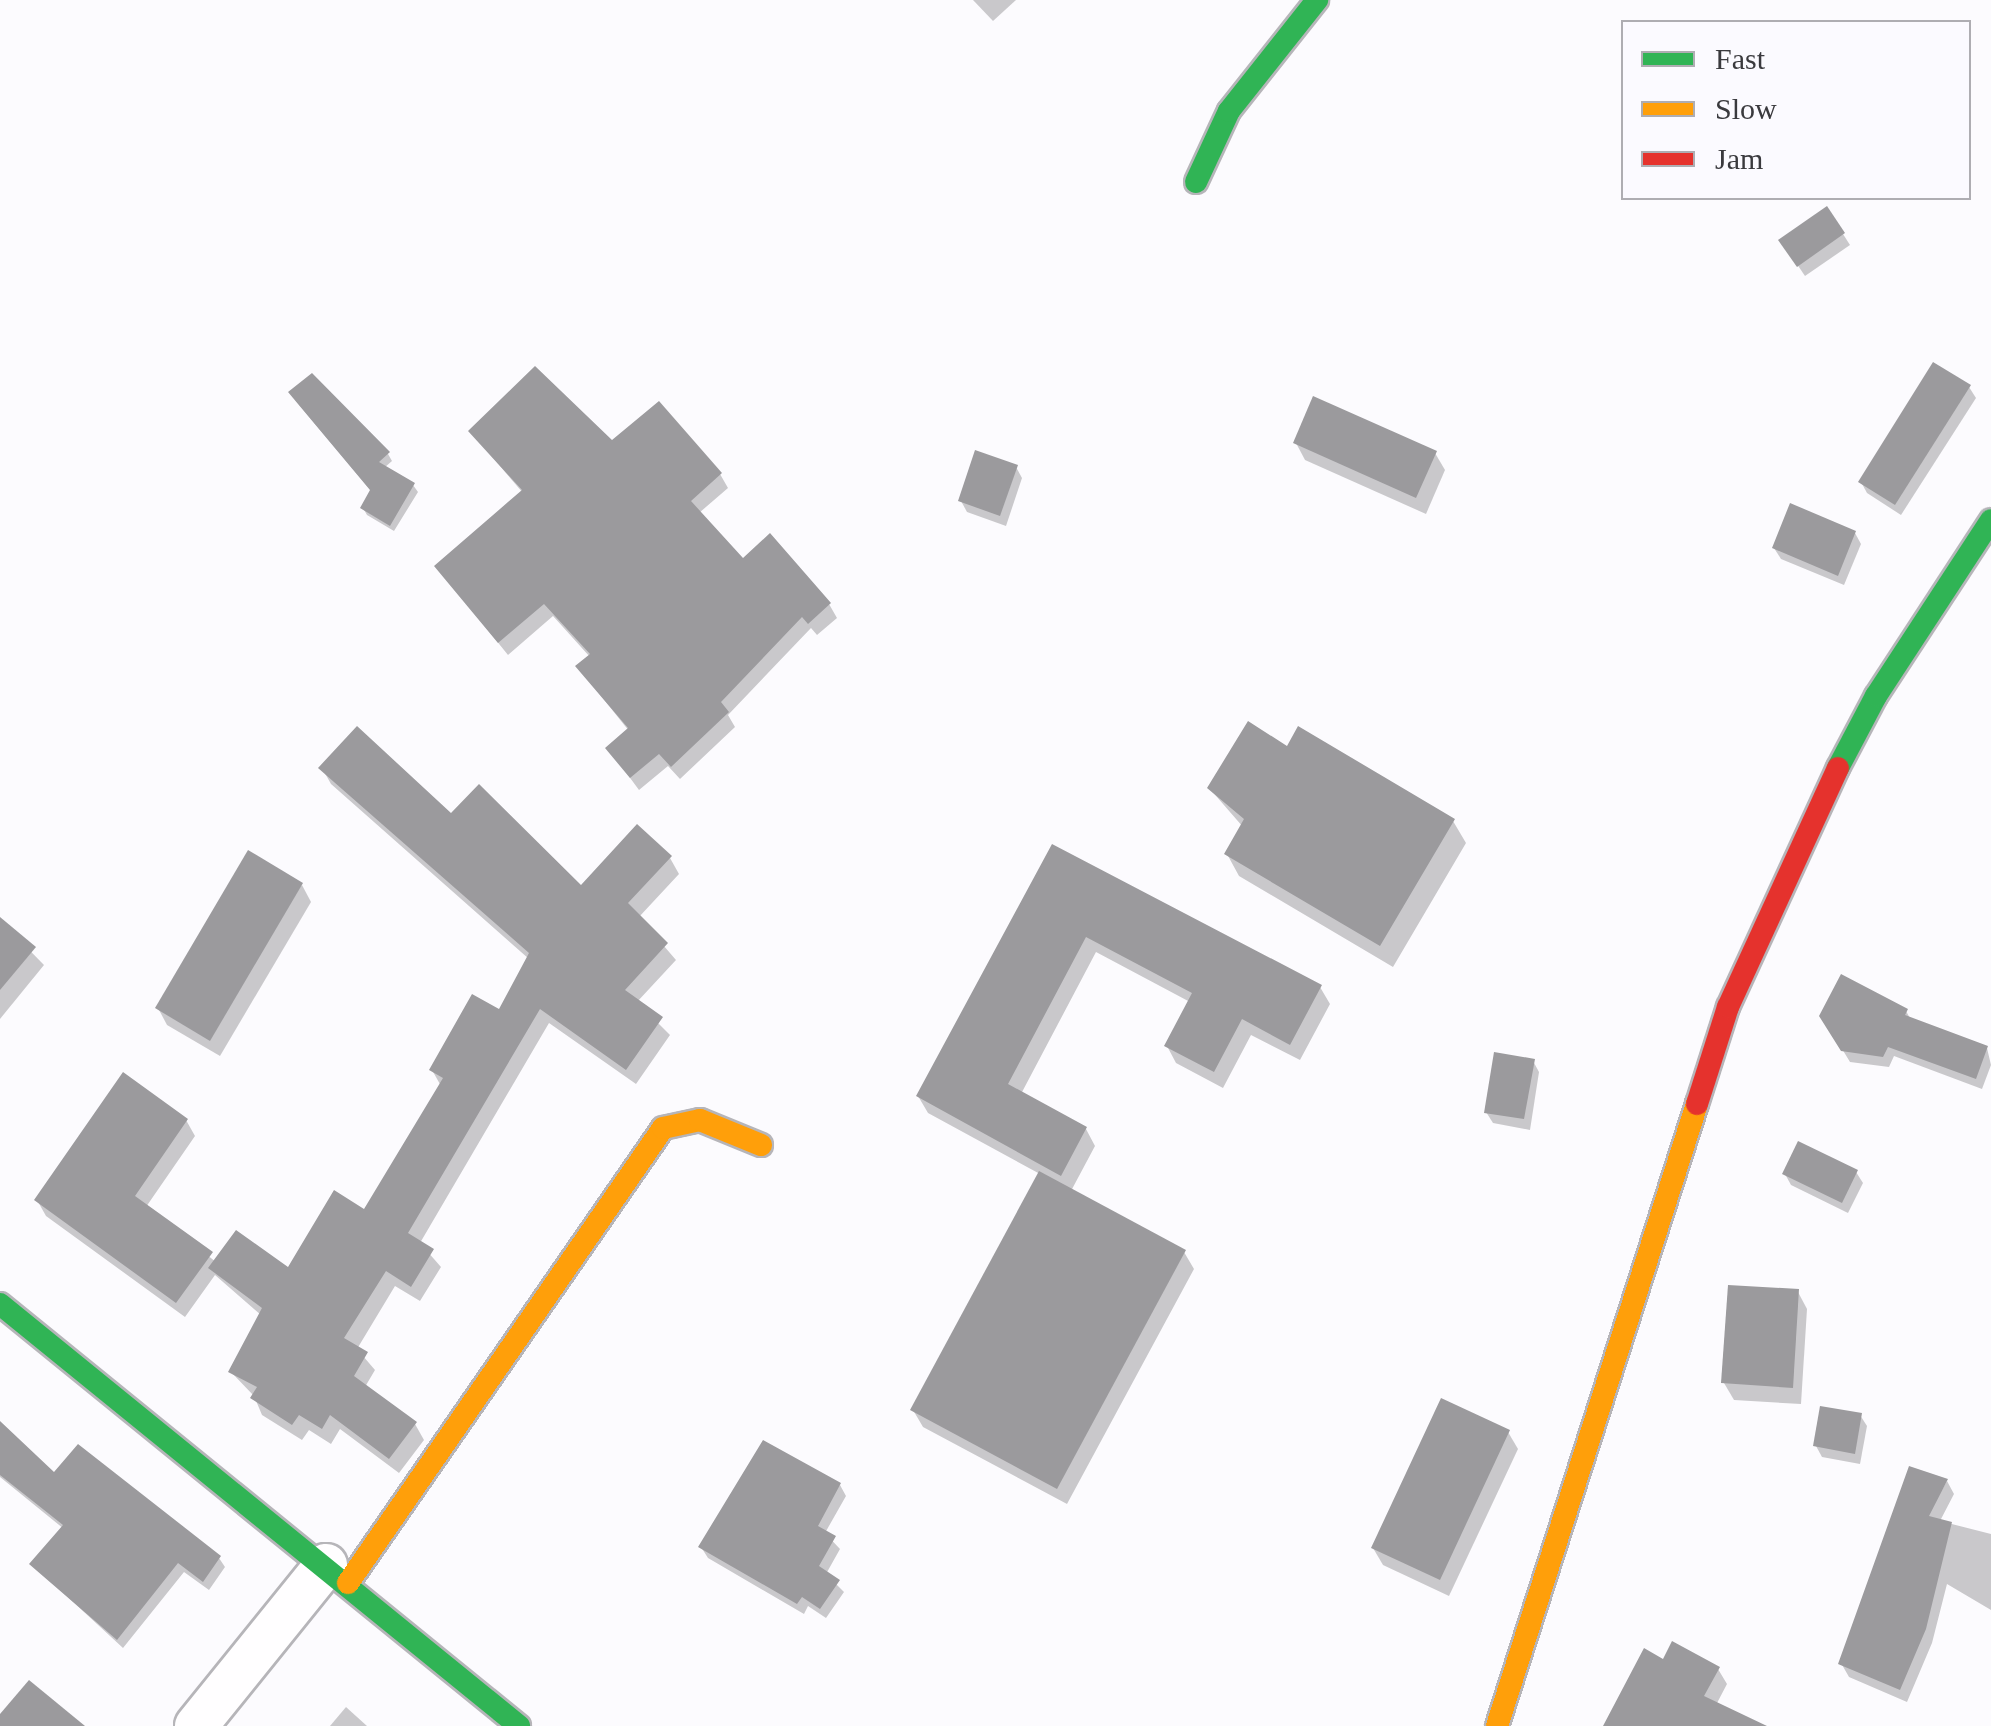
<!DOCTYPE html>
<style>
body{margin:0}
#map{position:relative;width:1991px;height:1726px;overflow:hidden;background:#fcfbfe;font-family:Georgia,serif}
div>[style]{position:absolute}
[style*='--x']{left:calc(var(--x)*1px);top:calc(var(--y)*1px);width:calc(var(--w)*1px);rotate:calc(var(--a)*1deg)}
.shadow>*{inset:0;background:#0003}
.building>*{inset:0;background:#9b9a9d}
.roads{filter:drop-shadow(2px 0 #b6b5b9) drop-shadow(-2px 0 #b6b5b9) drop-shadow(0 2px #b6b5b9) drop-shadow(0 -2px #b6b5b9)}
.street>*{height:42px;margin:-21px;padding:0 21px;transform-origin:21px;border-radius:21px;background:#fffeff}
.fast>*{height:22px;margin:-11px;padding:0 11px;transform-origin:11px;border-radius:11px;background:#30b455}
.slow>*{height:22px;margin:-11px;padding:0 11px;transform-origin:11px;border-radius:11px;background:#ff9f0a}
.jam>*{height:22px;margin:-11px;padding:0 11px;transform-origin:11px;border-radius:11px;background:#e5322d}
span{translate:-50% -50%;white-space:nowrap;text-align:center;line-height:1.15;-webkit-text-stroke:10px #fbfaff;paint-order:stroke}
.legend{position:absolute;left:1621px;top:20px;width:350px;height:180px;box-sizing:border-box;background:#fbfaff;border:2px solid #aeadb2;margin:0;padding:12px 18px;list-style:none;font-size:30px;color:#3a3a3e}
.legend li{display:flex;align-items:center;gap:20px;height:50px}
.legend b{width:50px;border:2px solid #aeadb2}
</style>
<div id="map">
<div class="shadow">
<div style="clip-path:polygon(973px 0,1016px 0,993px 21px)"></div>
<div style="clip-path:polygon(1843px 234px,1850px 245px,1805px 276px,1788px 251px)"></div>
<div style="clip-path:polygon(1969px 387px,1976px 398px,1901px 515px,1867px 493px,1861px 482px)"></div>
<div style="clip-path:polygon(295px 400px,388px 454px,392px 461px,384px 468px,413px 485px,418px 492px,394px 531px,367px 515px,363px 508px,372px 492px)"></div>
<div style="clip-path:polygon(471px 432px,612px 443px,720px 474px,728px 488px,699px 513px,743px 561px,829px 604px,837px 618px,817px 635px,811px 628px,728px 715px,735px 727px,680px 779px,668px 766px,639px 790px,608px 748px,629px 731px,578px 667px,590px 657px,553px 616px,508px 655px,437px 567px,523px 493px)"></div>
<div style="clip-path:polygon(1296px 443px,1435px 453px,1445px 470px,1426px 514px,1305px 460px)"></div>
<div style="clip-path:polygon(1016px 467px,1022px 478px,1006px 526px,967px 512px,961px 501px)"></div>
<div style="clip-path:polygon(1855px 533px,1861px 544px,1844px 585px,1781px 559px,1774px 548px)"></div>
<div style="clip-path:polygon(1248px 724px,1288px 749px,1453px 821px,1466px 843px,1393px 967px,1239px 876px,1227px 854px,1243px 827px,1210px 789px)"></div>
<div style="clip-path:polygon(322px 768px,451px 816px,581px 888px,670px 858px,679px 874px,639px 917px,676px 960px,637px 1002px,670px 1035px,636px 1084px,549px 1023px,420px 1243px,441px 1267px,420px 1301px,395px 1286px,357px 1349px,375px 1370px,365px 1387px,415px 1424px,424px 1440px,399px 1473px,340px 1429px,331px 1444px,309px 1430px,302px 1440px,262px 1415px,254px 1396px,231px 1372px,261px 1315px,215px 1275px,185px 1317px,46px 1216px,37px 1200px,186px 1120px,195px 1136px,146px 1207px,216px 1262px,288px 1271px,364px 1212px,441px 1086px,432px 1070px,500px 1013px,529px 959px,331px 784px)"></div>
<div style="clip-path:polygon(1053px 848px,1320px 987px,1330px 1004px,1300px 1060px,1251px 1035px,1223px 1088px,1176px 1063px,1167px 1046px,1190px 1002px,1096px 952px,1021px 1094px,1086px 1129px,1095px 1146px,1071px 1191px,1184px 1252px,1194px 1269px,1067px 1504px,923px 1427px,913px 1410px,1040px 1174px,928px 1113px,918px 1096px)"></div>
<div style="clip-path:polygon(302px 885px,311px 902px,220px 1056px,167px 1025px,158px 1008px)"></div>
<div style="clip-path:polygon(0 920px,44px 965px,0 1019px)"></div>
<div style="clip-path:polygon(1906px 1011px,1911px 1020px,1987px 1048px,1991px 1065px,1982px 1089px,1894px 1056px,1889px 1067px,1850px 1062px,1822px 1016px)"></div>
<div style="clip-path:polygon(1533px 1061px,1539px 1072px,1530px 1130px,1493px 1123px,1486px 1112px)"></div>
<div style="clip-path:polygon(1856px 1172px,1863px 1183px,1848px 1213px,1791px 1185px,1785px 1174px)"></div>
<div style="clip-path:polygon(1798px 1292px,1807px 1309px,1801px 1404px,1734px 1400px,1724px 1383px)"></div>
<div style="clip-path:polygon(1860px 1415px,1867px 1426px,1860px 1464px,1822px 1457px,1816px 1446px)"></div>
<div style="clip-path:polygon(0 1424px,54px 1475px,219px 1558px,225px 1567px,209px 1590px,184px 1572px,123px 1648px,32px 1564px,64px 1529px,0 1477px)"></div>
<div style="clip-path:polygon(1508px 1432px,1518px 1449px,1449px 1596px,1383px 1565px,1373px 1548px)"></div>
<div style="clip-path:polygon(1947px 1481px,1954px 1494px,1940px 1521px,1991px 1534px,1991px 1610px,1947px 1584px,1932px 1643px,1907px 1702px,1849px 1677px,1841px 1663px)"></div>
<div style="clip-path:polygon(840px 1485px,846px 1496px,825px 1533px,840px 1549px,826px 1574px,844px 1592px,826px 1618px,808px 1606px,804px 1614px,708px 1558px,701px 1547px)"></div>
<div style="clip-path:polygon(1664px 1662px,1718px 1669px,1727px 1684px,1716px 1705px,1761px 1726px,1612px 1726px)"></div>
<div style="clip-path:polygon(346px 1707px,367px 1726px,330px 1726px)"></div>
</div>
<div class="building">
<div style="clip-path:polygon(1827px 206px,1845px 233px,1797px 267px,1778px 240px)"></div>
<div style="clip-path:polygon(1933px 362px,1971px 385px,1895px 505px,1858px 482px)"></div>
<div style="clip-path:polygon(535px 366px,612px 440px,659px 401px,722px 473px,691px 501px,743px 558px,770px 533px,831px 603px,808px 624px,802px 617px,721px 702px,729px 712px,671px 767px,659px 754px,630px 778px,605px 748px,628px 728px,575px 666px,590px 654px,544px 604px,498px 643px,434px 566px,522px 490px,468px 431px)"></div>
<div style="clip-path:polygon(312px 373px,390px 452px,379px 462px,415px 483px,390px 526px,360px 508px,370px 490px,288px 392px)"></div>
<div style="clip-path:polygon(1313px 396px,1437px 451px,1416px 498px,1293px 443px)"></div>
<div style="clip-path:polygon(975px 450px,1018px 465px,1000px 516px,958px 501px)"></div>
<div style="clip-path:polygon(1790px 503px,1856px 531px,1838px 576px,1772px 548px)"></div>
<div style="clip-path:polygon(1248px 721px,1287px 746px,1298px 726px,1455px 819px,1380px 946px,1224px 854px,1244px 819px,1207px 788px)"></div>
<div style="clip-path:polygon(357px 726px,451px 813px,479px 784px,581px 885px,637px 824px,672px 856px,628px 903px,668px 943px,625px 990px,663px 1017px,626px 1070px,540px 1009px,408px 1233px,434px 1249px,411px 1287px,386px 1271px,344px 1338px,368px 1352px,354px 1376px,417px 1422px,389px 1459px,330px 1415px,322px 1429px,299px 1415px,292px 1425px,250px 1398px,257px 1387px,228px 1372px,262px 1308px,208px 1268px,236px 1230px,288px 1267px,334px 1190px,364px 1209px,443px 1078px,429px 1070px,472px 994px,499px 1009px,529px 953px,318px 768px)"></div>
<div style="clip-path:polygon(1052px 844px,1322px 985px,1290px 1045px,1242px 1019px,1214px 1072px,1164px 1046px,1192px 993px,1086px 937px,1008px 1084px,1087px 1127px,1061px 1176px,916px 1096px)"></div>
<div style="clip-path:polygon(248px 850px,303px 883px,210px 1041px,155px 1008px)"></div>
<div style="clip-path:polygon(0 917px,36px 947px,0 990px)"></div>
<div style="clip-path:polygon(1841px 974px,1908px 1009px,1905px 1015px,1988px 1046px,1976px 1079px,1888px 1047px,1883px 1057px,1841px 1051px,1819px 1016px)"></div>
<div style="clip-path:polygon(1494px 1052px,1535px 1059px,1524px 1119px,1484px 1113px)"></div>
<div style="clip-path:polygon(123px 1072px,188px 1119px,135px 1196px,213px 1252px,176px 1303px,34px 1200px)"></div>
<div style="clip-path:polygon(1798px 1141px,1858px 1170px,1842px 1203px,1782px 1174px)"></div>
<div style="clip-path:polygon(1039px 1171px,1186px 1250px,1057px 1489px,910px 1410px)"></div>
<div style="clip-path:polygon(1728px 1285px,1799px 1289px,1793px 1388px,1721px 1383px)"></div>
<div style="clip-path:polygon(1441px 1398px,1510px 1430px,1440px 1580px,1371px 1548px)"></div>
<div style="clip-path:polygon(1820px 1406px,1862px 1413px,1855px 1454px,1813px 1446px)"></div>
<div style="clip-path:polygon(0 1421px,54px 1472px,78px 1444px,221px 1556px,203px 1582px,178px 1563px,117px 1640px,29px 1564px,63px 1525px,0 1475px)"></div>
<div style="clip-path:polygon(763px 1440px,841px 1483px,818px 1526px,836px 1536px,819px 1566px,840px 1580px,820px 1609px,802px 1597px,797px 1604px,698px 1547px)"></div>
<div style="clip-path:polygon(1909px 1466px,1948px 1479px,1929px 1516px,1952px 1522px,1926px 1629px,1900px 1690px,1838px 1664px)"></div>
<div style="clip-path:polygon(1672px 1641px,1720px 1667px,1704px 1696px,1767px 1726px,1603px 1726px,1644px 1648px,1663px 1659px)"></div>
<div style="clip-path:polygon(29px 1680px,85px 1726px,0 1726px,0 1714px)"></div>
</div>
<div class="roads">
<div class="street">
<div style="--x:196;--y:1726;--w:207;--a:-51.1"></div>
</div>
<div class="fast">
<div style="--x:1196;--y:182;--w:78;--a:-65.1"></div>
<div style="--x:1229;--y:111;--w:142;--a:-51.6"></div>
<div style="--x:1838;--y:768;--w:81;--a:-62.2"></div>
<div style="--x:1876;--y:696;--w:210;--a:-56.8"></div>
<div style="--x:0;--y:1304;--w:669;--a:39.11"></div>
</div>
<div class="slow">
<div style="--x:348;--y:1583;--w:553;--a:-55.3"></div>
<div style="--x:663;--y:1128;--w:38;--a:-12"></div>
<div style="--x:700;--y:1120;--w:66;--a:22.3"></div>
<div style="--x:1497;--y:1726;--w:653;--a:-72.18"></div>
</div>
<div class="jam">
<div style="--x:1697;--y:1104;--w:102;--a:-72.3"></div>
<div style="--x:1728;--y:1007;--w:263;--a:-65.3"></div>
</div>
</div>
<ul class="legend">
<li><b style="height:12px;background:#30b455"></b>Fast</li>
<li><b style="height:12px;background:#ff9f0a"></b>Slow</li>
<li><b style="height:12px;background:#e5322d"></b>Jam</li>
</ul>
</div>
